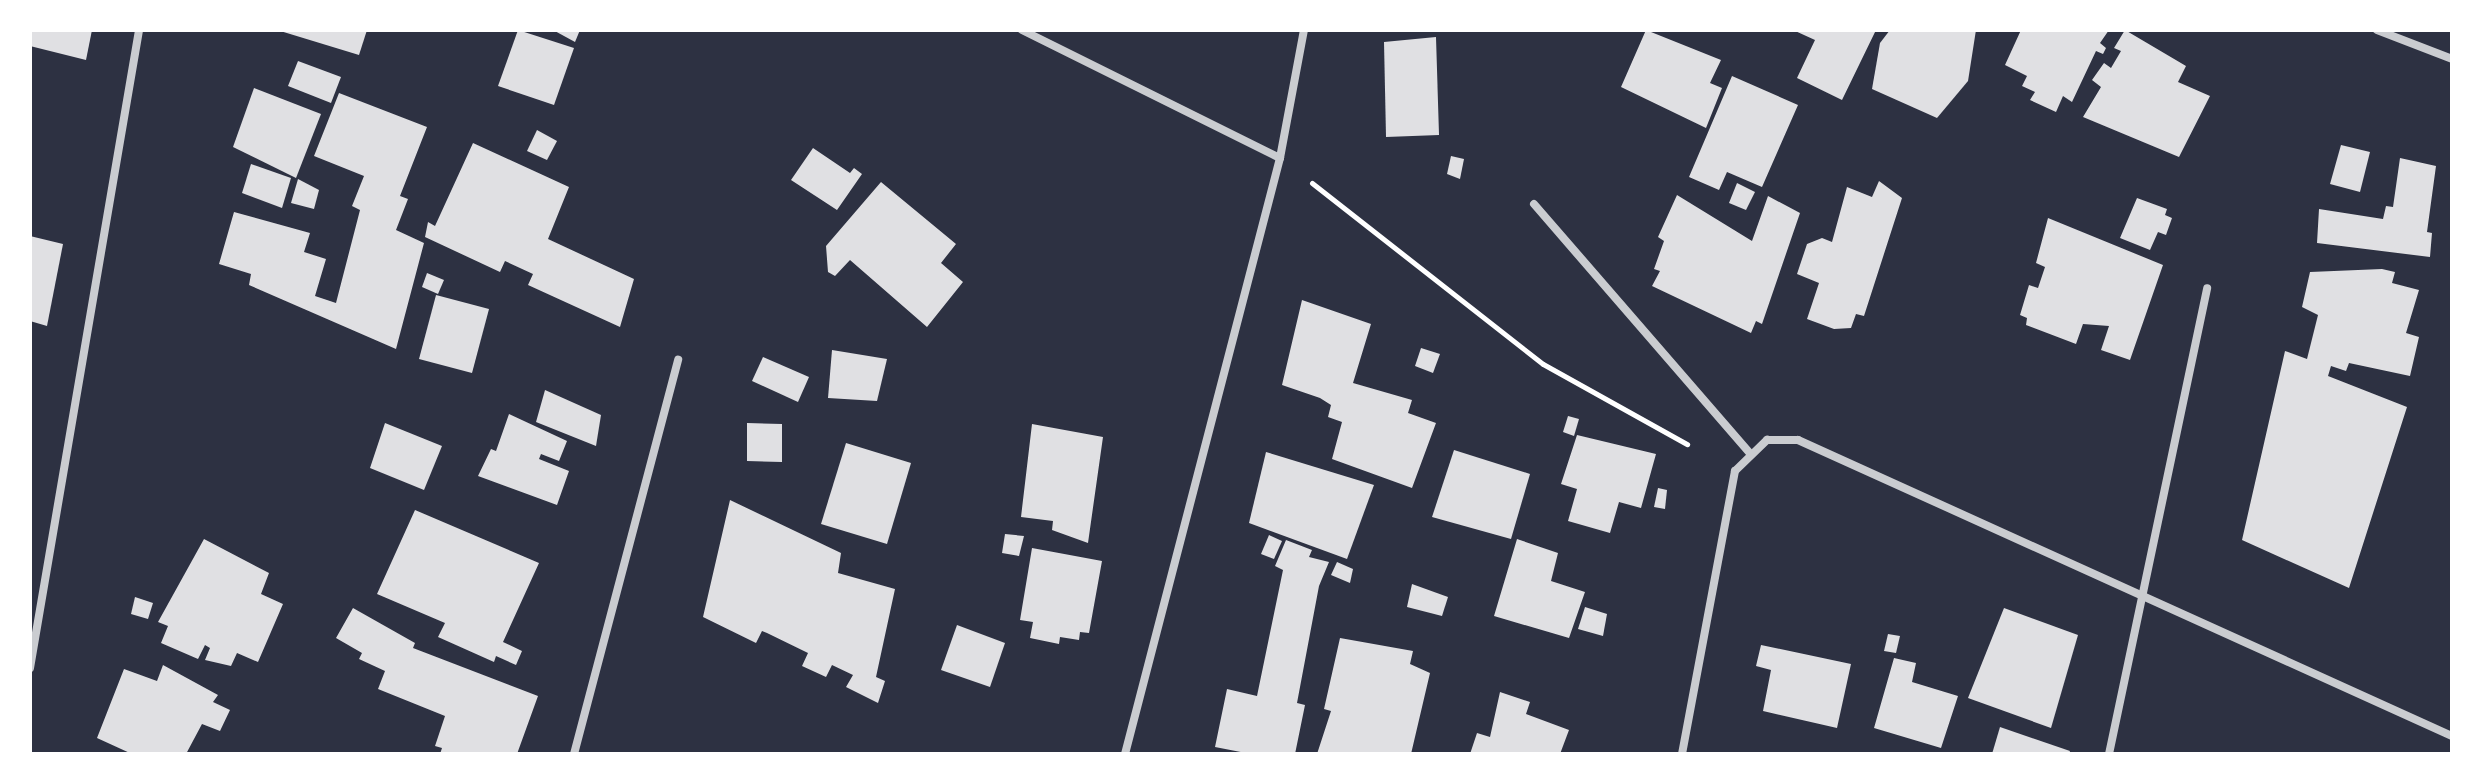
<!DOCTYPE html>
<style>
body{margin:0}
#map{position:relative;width:2482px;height:784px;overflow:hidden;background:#2d3142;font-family:"Alegreya Sans",sans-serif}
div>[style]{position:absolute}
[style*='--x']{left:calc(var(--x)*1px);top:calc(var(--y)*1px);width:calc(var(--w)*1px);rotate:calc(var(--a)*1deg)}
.building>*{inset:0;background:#e0e0e3}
.path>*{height:5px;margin:-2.5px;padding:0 2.5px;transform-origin:2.5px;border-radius:2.5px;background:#fff}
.minor>*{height:8px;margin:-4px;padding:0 4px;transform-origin:4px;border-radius:4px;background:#caccd0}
span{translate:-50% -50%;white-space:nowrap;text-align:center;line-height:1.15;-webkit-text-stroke:6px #fff;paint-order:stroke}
.frame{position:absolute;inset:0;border:32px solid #fff;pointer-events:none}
</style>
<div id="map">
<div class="building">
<div style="clip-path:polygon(30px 30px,92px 30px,86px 60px,30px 46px)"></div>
<div style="clip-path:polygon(277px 30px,367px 30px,359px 55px)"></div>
<div style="clip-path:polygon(518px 30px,574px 48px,554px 105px,498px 86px)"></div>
<div style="clip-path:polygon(553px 30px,580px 30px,575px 42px)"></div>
<div style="clip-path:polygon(1646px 30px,1721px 60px,1710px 83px,1722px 88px,1706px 128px,1621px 87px)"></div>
<div style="clip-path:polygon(1793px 30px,1876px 30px,1842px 100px,1797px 78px,1815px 40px)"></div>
<div style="clip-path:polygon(1890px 30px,1976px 30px,1968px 81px,1937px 118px,1872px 89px,1880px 43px)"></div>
<div style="clip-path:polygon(2021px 30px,2109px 30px,2100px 43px,2106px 48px,2103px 54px,2096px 51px,2072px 102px,2063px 96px,2056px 112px,2030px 100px,2035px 92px,2022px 86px,2027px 76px,2005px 65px)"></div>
<div style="clip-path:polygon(2125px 30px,2186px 66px,2178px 82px,2210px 96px,2179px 157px,2083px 117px,2101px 87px,2092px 80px,2104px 63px,2111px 68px,2121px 51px,2114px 48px)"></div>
<div style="clip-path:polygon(1436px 37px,1439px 135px,1386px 137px,1384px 42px)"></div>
<div style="clip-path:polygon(298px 61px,341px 77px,331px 103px,288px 86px)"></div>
<div style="clip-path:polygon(1732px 76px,1798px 105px,1762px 187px,1727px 172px,1719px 190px,1689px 177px)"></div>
<div style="clip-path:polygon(254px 88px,321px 114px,296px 178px,233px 147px)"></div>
<div style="clip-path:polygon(339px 93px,427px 127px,400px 196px,408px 199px,396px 230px,424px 243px,396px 349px,249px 285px,251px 274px,219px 264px,234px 212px,310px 233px,304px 252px,326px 259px,315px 296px,336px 303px,360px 210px,352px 206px,364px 176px,314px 156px)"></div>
<div style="clip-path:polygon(537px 130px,557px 141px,547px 160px,527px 151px)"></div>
<div style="clip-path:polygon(473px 143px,569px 187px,548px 239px,634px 279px,620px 327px,528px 285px,533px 274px,505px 261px,500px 272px,425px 237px,428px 222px,435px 226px)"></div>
<div style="clip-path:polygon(2341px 145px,2370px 152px,2360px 192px,2330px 184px)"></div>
<div style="clip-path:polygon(813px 148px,850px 173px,854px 168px,862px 174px,837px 210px,791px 180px)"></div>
<div style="clip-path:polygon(1451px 156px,1464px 159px,1460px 179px,1447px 174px)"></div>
<div style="clip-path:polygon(2400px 158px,2436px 166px,2427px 232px,2432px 233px,2430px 257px,2317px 243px,2319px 209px,2383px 219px,2386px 206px,2393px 207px)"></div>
<div style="clip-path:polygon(251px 164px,291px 178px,282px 208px,242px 193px)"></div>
<div style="clip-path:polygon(298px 179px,319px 190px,314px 209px,291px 203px)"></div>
<div style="clip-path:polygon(1879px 181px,1902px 198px,1864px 316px,1856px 314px,1851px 328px,1834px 329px,1807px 319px,1819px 283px,1797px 274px,1807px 244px,1822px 238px,1832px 242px,1847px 187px,1872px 197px)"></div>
<div style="clip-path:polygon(881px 182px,956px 244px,941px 263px,963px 282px,927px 327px,850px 260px,835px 276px,828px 272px,826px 246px)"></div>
<div style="clip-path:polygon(1737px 183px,1755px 192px,1746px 210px,1729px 203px)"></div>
<div style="clip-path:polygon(1677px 195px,1752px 241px,1768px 196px,1800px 213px,1762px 324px,1756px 321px,1751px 333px,1652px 286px,1660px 271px,1654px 269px,1664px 241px,1658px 237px)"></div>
<div style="clip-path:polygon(2137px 198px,2167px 209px,2165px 215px,2172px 218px,2166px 235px,2158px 232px,2150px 250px,2120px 238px)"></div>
<div style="clip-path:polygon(2048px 218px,2163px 265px,2130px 360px,2101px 350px,2109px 326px,2083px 324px,2076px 344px,2026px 325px,2027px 318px,2020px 315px,2029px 285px,2038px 288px,2045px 267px,2036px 263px)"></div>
<div style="clip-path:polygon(30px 236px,63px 244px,47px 326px,30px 321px)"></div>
<div style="clip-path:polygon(2382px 269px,2395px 272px,2392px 283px,2419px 290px,2406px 333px,2419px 337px,2410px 376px,2349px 363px,2346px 371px,2331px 366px,2328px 376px,2407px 407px,2349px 588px,2242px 540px,2285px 351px,2307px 359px,2318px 315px,2302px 307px,2310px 272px)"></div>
<div style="clip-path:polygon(427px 273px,444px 280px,438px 294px,422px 287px)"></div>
<div style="clip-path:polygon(436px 295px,489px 309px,472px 373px,419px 359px)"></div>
<div style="clip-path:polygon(1302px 300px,1371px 324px,1353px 383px,1412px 400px,1408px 413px,1436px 423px,1412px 488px,1332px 459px,1342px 422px,1328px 417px,1331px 405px,1320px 398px,1282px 385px)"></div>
<div style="clip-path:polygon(1421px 348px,1440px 354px,1433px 373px,1415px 366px)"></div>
<div style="clip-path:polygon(832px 350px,887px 359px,877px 401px,828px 398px)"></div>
<div style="clip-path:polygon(763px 357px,809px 377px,798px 402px,752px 381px)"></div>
<div style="clip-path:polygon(545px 390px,601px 415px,596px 446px,536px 422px)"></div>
<div style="clip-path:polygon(509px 414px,567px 441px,559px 461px,541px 454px,539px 459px,569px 471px,557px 505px,478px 476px,491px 449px,496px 451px)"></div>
<div style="clip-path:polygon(1568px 416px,1579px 419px,1574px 436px,1563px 432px)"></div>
<div style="clip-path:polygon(385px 423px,442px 446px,424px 490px,370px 468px)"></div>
<div style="clip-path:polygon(747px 423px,782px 424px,782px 462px,747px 461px)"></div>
<div style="clip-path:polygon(1032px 424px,1103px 437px,1088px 543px,1052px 530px,1053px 521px,1021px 517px)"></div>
<div style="clip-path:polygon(1577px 435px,1656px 454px,1641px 508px,1619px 502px,1610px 533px,1568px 521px,1577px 489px,1561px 484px)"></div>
<div style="clip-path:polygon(846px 443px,911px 463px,887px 544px,821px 524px)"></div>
<div style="clip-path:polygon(1454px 450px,1530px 474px,1511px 539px,1432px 517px)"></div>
<div style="clip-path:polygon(1266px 452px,1374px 485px,1347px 559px,1249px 523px)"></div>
<div style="clip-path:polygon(1658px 488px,1667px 490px,1665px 509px,1654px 507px)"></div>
<div style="clip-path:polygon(730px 500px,841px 553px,838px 573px,895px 589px,876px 677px,885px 681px,878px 703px,846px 687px,853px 675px,832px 665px,826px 677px,802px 666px,808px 653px,767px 633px,762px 631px,756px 643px,703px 617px)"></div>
<div style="clip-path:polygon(415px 510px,539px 563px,503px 642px,522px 651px,516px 665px,496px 656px,494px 662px,438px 637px,445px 623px,377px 594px)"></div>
<div style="clip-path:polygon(1005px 534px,1024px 536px,1019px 556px,1002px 553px)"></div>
<div style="clip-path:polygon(1269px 535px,1282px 541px,1274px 559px,1261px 554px)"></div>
<div style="clip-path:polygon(204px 539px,269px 573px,261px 594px,283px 604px,258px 662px,237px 653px,231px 666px,205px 660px,210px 648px,205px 645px,198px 659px,161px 643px,168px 626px,158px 622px)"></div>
<div style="clip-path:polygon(1517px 539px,1558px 553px,1551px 581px,1585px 592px,1569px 638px,1494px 616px)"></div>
<div style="clip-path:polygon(1286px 540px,1312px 550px,1309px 557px,1329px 562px,1319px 586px,1297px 703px,1305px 705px,1295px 754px,1251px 754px,1215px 747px,1227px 689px,1257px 696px,1283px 570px,1275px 566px)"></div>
<div style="clip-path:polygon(1032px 548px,1102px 561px,1089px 633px,1080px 632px,1079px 640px,1060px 637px,1059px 644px,1030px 638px,1033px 622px,1020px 620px)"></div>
<div style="clip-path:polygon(1337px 562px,1353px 569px,1350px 583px,1331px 575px)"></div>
<div style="clip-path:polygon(1412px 584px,1448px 597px,1442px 616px,1407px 607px)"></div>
<div style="clip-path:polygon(135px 597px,153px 603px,148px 619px,131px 614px)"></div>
<div style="clip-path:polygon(1585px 607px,1607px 614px,1603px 636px,1578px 629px)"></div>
<div style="clip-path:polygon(353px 608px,415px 643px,413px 648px,538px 696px,517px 754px,440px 754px,442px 748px,435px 746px,445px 716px,378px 689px,385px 671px,359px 659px,362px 653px,336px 638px)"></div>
<div style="clip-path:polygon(2004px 608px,2078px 635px,2051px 728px,1968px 698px)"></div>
<div style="clip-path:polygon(957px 625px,1005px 643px,990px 687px,941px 670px)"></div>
<div style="clip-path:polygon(1888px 634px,1900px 636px,1896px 653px,1884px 651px)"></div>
<div style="clip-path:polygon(1340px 638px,1413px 651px,1410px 664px,1430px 673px,1411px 754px,1317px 754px,1331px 711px,1324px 709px)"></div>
<div style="clip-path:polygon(1761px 645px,1851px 664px,1837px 728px,1763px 711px,1771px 670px,1756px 666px)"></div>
<div style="clip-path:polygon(1894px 658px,1916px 663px,1912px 682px,1958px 696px,1941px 748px,1874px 728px)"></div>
<div style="clip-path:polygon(163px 665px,218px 695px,213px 702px,230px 710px,220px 731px,202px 724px,186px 754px,132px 754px,97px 738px,124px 669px,157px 681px)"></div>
<div style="clip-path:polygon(1500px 692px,1530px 702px,1526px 714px,1569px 730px,1560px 754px,1470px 754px,1477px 733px,1490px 737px)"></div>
<div style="clip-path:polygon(2000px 727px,2070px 751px,2069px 754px,1992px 754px)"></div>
</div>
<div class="path">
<div style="--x:1312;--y:183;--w:293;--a:38.1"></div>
<div style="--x:1543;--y:364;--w:165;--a:29.1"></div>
</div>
<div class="minor">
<div style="--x:1022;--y:30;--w:288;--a:26.4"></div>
<div style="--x:2377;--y:30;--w:80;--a:21.1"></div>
<div style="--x:1534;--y:204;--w:328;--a:49.1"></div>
<div style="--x:30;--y:668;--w:647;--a:-80.3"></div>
<div style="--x:574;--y:754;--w:408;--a:-75.2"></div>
<div style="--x:1125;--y:754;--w:616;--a:-75.42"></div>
<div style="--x:1280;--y:158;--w:130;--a:-79.4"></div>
<div style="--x:1682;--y:754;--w:288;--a:-79.4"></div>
<div style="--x:1735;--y:471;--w:45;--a:-44.1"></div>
<div style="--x:1767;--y:440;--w:31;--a:0"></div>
<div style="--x:1798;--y:440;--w:718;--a:24.35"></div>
<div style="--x:2109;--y:754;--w:476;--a:-78.1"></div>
</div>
<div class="frame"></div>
</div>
